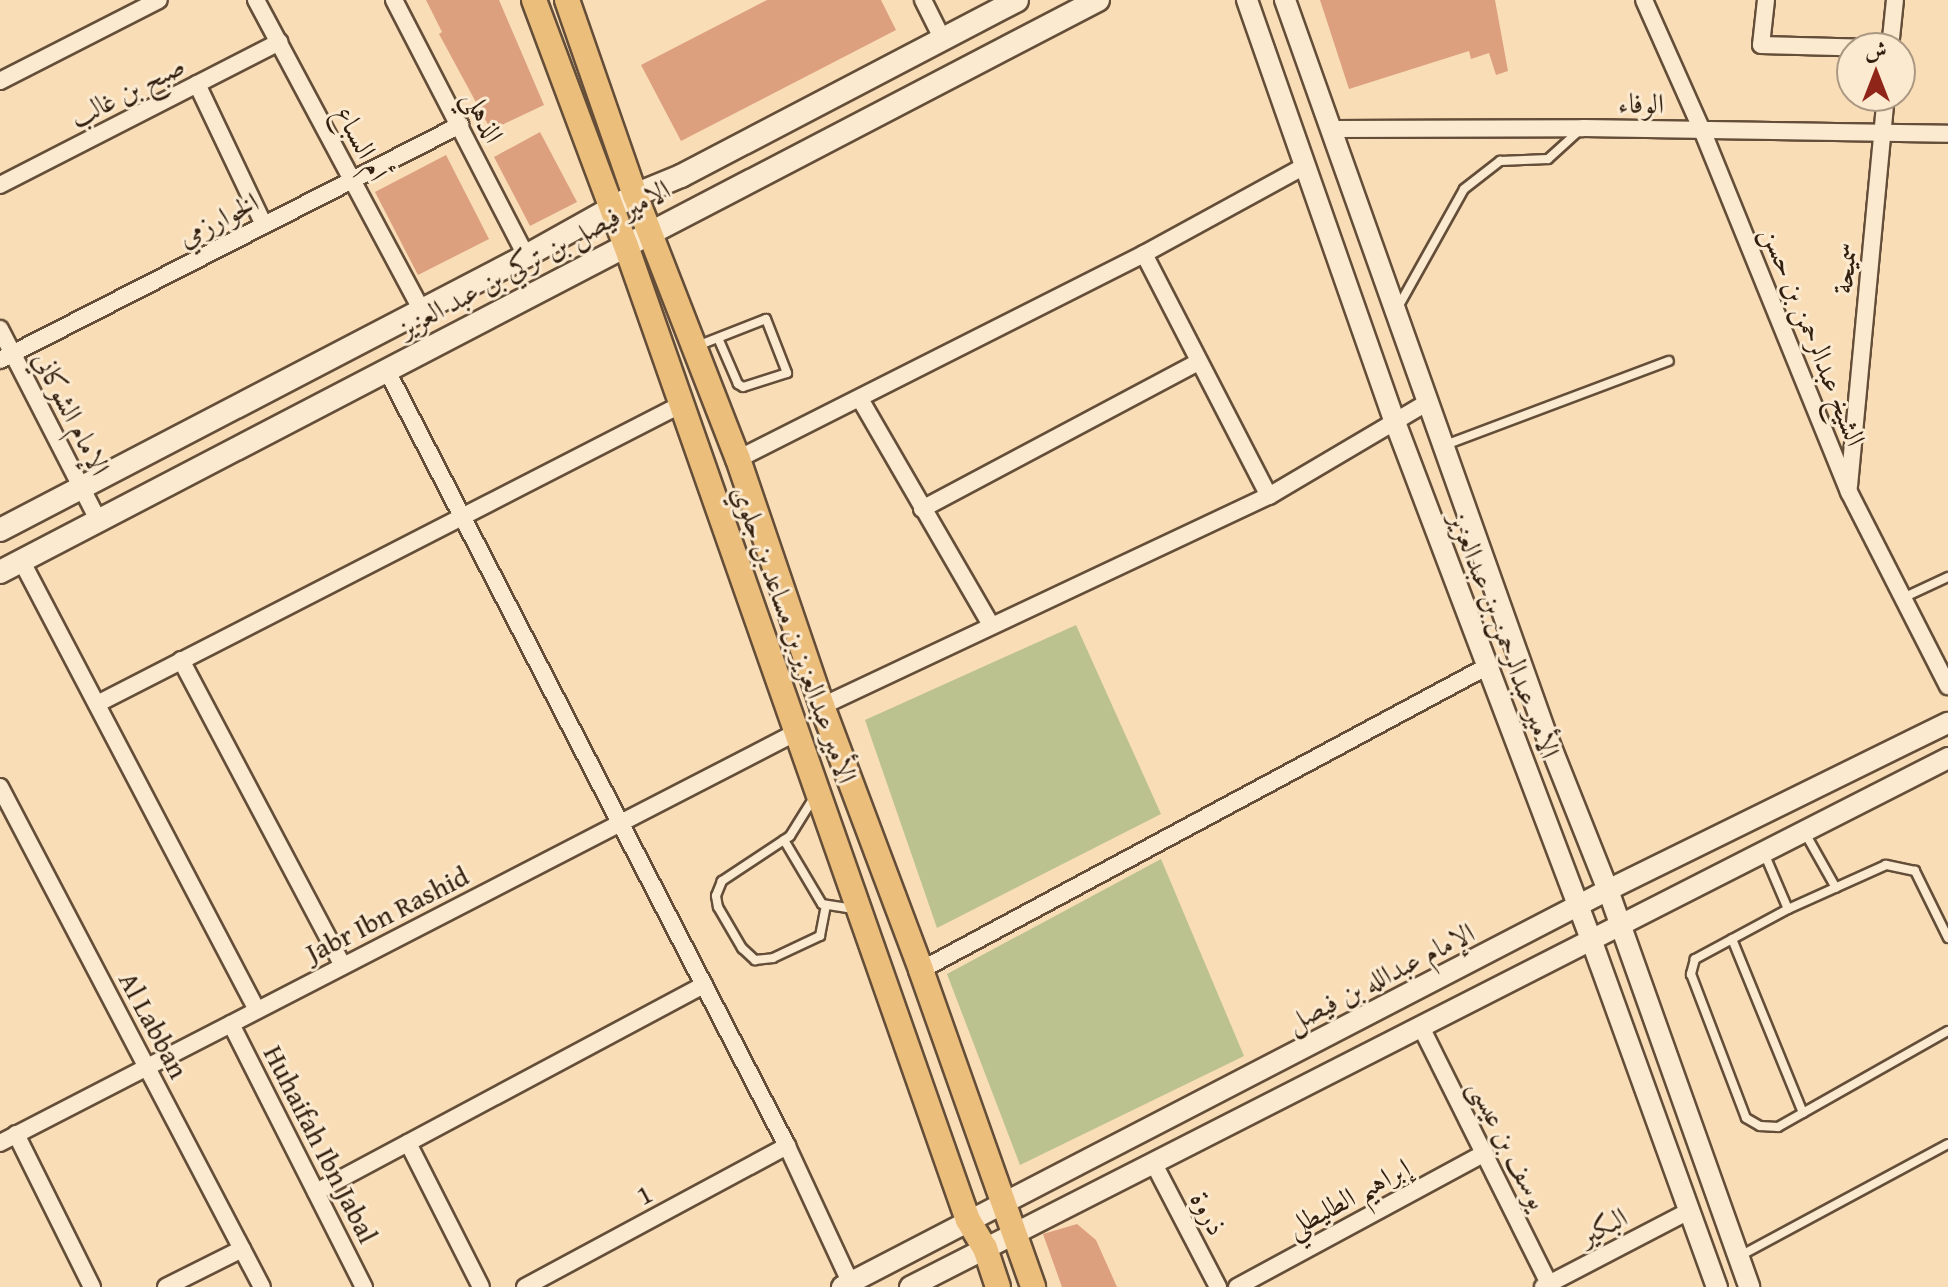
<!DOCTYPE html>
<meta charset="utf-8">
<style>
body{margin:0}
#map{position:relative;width:1948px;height:1287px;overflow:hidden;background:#f9ddb6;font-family:"Gentium Book Plus",Amiri,serif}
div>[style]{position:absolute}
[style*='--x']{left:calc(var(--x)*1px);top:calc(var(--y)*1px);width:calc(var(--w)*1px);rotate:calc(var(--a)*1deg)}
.green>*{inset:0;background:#bbc290}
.building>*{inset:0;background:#dda07f}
.roads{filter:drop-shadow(2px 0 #644e39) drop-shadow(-2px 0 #644e39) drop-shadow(0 2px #644e39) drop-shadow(0 -2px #644e39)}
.service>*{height:8px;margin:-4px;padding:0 4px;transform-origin:4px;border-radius:4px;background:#fbe9d0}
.minor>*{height:16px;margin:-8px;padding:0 8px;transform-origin:8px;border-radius:8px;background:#fbe9d0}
.tertiary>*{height:20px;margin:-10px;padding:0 10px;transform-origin:10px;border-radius:10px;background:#fbe9d0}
.secondary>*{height:22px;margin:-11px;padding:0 11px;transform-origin:11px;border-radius:11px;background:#fbe9d0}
.primary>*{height:24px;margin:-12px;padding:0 12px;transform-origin:12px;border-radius:12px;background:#ecbe7b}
span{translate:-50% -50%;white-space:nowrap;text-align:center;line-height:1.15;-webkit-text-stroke:6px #fbe9d0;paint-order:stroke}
.street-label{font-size:28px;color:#321f0f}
.north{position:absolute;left:1836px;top:32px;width:80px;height:80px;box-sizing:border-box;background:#fbe9d0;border:2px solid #ab9883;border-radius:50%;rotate:0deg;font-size:22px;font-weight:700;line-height:32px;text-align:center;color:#321f0f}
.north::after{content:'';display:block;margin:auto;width:28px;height:36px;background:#8f2418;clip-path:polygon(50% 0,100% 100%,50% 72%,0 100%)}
</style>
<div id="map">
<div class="green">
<div style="clip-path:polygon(1076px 625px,1161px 814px,937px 928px,865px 720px)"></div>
<div style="clip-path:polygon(1161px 859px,1244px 1056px,1020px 1165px,947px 974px)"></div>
</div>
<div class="building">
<div style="clip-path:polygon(426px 0,499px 0,544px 105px,491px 130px,439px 34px,442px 32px)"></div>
<div style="clip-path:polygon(767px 0,881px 0,896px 30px,681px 141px,641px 65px)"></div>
<div style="clip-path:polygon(1320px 0,1495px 0,1508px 71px,1496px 75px,1489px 53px,1471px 59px,1469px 51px,1349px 89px)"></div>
<div style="clip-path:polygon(540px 132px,577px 202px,530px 226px,494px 157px)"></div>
<div style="clip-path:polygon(446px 155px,489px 239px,418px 275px,375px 192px)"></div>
<div style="clip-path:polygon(1077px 1224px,1096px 1240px,1117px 1287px,1062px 1287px,1043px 1234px)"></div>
</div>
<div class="roads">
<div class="service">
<div style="--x:1397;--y:309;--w:137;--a:-60.8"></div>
<div style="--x:1464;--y:189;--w:46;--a:-37.9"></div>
<div style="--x:1500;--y:161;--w:48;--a:-2.4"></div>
<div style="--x:1548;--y:159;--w:43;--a:-42.2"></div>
<div style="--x:697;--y:346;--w:74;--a:-21.4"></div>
<div style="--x:766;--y:319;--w:58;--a:68.7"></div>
<div style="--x:787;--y:373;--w:46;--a:162.3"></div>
<div style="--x:743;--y:387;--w:6;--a:-149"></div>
<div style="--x:738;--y:384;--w:50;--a:-113.5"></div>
<div style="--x:1445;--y:445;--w:239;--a:-20.6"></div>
<div style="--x:1903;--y:598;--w:50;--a:-25"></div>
<div style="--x:813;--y:799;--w:44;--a:121.9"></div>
<div style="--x:790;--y:836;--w:82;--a:146.5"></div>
<div style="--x:722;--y:881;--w:16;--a:112"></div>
<div style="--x:716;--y:896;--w:11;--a:80"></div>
<div style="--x:718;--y:907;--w:48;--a:59.7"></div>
<div style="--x:742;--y:948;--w:18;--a:43"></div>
<div style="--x:755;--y:960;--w:18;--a:-6"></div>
<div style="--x:773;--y:958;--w:52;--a:-25.1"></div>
<div style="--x:820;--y:936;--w:31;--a:-79"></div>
<div style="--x:1805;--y:833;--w:63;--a:60.6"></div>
<div style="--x:784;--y:840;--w:74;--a:59.3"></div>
<div style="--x:822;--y:904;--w:32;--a:9"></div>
<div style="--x:1764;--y:853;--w:61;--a:66.8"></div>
<div style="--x:1948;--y:938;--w:75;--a:-116.2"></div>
<div style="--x:1915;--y:871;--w:30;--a:-168"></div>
<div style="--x:1886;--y:865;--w:107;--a:155.8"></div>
<div style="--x:1788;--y:909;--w:106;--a:151.7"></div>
<div style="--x:1695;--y:959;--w:16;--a:105"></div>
<div style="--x:1691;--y:974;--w:154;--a:69.1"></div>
<div style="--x:1746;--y:1118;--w:16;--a:30"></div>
<div style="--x:1760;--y:1126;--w:18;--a:3"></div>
<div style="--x:1778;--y:1127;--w:195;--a:-29.5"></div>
<div style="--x:1732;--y:939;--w:188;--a:67.8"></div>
<div style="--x:1738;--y:1257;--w:238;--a:-28.3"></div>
</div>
<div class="minor">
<div style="--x:256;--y:0;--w:353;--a:61.9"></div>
<div style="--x:394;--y:0;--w:288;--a:62.7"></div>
<div style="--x:923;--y:0;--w:42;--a:63.4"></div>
<div style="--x:1644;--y:0;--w:142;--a:66"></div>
<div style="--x:1702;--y:130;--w:391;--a:67.9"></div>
<div style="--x:1849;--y:492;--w:218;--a:63"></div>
<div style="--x:1766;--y:0;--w:45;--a:96.3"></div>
<div style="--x:1761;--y:45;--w:113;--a:1.5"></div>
<div style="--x:1890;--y:48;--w:48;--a:-84.1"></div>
<div style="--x:0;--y:81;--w:178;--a:-27"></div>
<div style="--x:197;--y:84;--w:156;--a:64.6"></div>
<div style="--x:1333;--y:129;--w:250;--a:-0.2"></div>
<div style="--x:1583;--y:128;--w:365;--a:0.9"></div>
<div style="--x:0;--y:185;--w:314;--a:-27.1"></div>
<div style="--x:1144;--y:254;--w:272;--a:62.7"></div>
<div style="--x:0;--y:329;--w:215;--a:62.8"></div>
<div style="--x:0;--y:360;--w:517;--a:-27.06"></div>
<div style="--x:386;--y:369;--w:874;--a:62.7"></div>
<div style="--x:787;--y:1146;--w:150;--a:65.1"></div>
<div style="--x:860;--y:399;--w:261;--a:59.9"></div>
<div style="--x:738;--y:459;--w:455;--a:-26.8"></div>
<div style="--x:1144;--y:254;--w:183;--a:-28.7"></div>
<div style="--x:1849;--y:486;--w:392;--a:-84.6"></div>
<div style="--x:922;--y:509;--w:313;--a:-28"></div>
<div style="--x:21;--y:560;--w:508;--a:62.33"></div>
<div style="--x:181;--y:660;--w:346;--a:62.1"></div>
<div style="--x:97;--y:704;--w:655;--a:-27.15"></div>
<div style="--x:822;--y:706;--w:494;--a:-25.2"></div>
<div style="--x:1269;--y:496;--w:185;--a:-30.6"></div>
<div style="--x:0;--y:787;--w:564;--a:62.35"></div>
<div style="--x:921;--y:970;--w:643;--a:-28.2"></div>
<div style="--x:231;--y:1024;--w:295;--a:63.2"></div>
<div style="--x:1421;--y:1027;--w:287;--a:63.5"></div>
<div style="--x:16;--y:1134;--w:171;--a:63.6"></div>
<div style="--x:0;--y:1143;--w:899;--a:-27.28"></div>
<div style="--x:408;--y:1143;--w:161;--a:63.1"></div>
<div style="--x:1154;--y:1164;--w:139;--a:62.5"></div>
<div style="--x:316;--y:1192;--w:440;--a:-28.1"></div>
<div style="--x:166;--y:1287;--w:85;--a:-26.6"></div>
<div style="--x:525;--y:1287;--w:298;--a:-28.3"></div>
<div style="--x:1237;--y:1287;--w:282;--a:-28.4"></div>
<div style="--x:1543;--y:1287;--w:162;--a:-27.5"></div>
</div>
<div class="tertiary">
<div style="--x:1247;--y:0;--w:447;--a:70.7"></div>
<div style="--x:1395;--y:422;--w:556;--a:69.25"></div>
<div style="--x:1592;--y:942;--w:367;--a:70.1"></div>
<div style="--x:1285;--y:0;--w:782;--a:70.43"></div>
<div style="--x:1547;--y:737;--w:165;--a:68.3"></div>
<div style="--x:1608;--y:890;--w:421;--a:70.4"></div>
<div style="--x:842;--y:1287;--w:863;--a:-27.4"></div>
<div style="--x:1608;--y:890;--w:379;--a:-26.2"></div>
<div style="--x:910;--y:1287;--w:1165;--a:-27"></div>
</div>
<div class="secondary">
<div style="--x:0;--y:530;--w:593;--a:-27.52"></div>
<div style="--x:526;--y:256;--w:125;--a:-29.2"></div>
<div style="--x:635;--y:195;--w:50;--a:-22.4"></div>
<div style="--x:681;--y:176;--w:379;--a:-27.6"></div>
<div style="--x:0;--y:572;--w:1238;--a:-27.52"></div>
</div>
<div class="primary">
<div style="--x:534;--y:0;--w:259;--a:69.5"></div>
<div style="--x:625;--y:243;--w:1035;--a:70.66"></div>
<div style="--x:968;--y:1220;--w:33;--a:59"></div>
<div style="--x:985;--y:1248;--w:41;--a:71.6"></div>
<div style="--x:567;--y:0;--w:207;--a:70.8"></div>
<div style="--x:635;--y:195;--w:283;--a:68.7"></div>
<div style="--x:738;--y:459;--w:261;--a:71.2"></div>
<div style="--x:822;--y:706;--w:282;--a:69.4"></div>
<div style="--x:921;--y:970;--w:336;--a:70.5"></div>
</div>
</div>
<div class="street-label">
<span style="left:127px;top:91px;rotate:-27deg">صبح بن غالب</span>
<span style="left:1641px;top:103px;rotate:1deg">الوفاء</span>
<span style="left:484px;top:116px;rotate:63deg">الذهلي</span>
<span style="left:362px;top:143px;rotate:62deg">أم السباع</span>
<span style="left:218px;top:219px;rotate:-27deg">الخوارزمي</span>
<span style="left:534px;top:258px;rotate:-28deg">الامير فيصل بن تركي بن عبد العزيز</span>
<span style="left:1844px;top:268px;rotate:-85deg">سميحة</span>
<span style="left:1814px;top:336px;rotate:68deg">الشيخ عبدالرحمن بن حسن</span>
<span style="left:72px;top:413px;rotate:63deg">الإمام الشوكاني</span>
<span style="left:795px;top:634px;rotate:70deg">الأمير عبدالعزيز بن مساعد بن جلوي</span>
<span style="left:1505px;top:635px;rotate:69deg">الأمير عبدالرحمن بن عبدالعزيز</span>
<span style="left:387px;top:914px;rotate:-27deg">Jabr Ibn Rashid</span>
<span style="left:1380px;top:977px;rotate:-27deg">الإمام عبدالله بن فيصل</span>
<span style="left:154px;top:1025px;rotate:62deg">Al Labban</span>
<span style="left:321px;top:1144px;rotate:63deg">Huhaifah Ibn Jabal</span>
<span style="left:1509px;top:1144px;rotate:63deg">يوسف بن عيسى</span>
<span style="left:644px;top:1194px;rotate:-28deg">1</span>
<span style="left:1348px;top:1197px;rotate:-28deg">إبراهيم الطليطلي</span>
<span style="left:1209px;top:1213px;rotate:62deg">ذروة</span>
<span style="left:1603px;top:1226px;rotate:-28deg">البكير</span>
</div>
<div class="north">ش</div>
</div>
